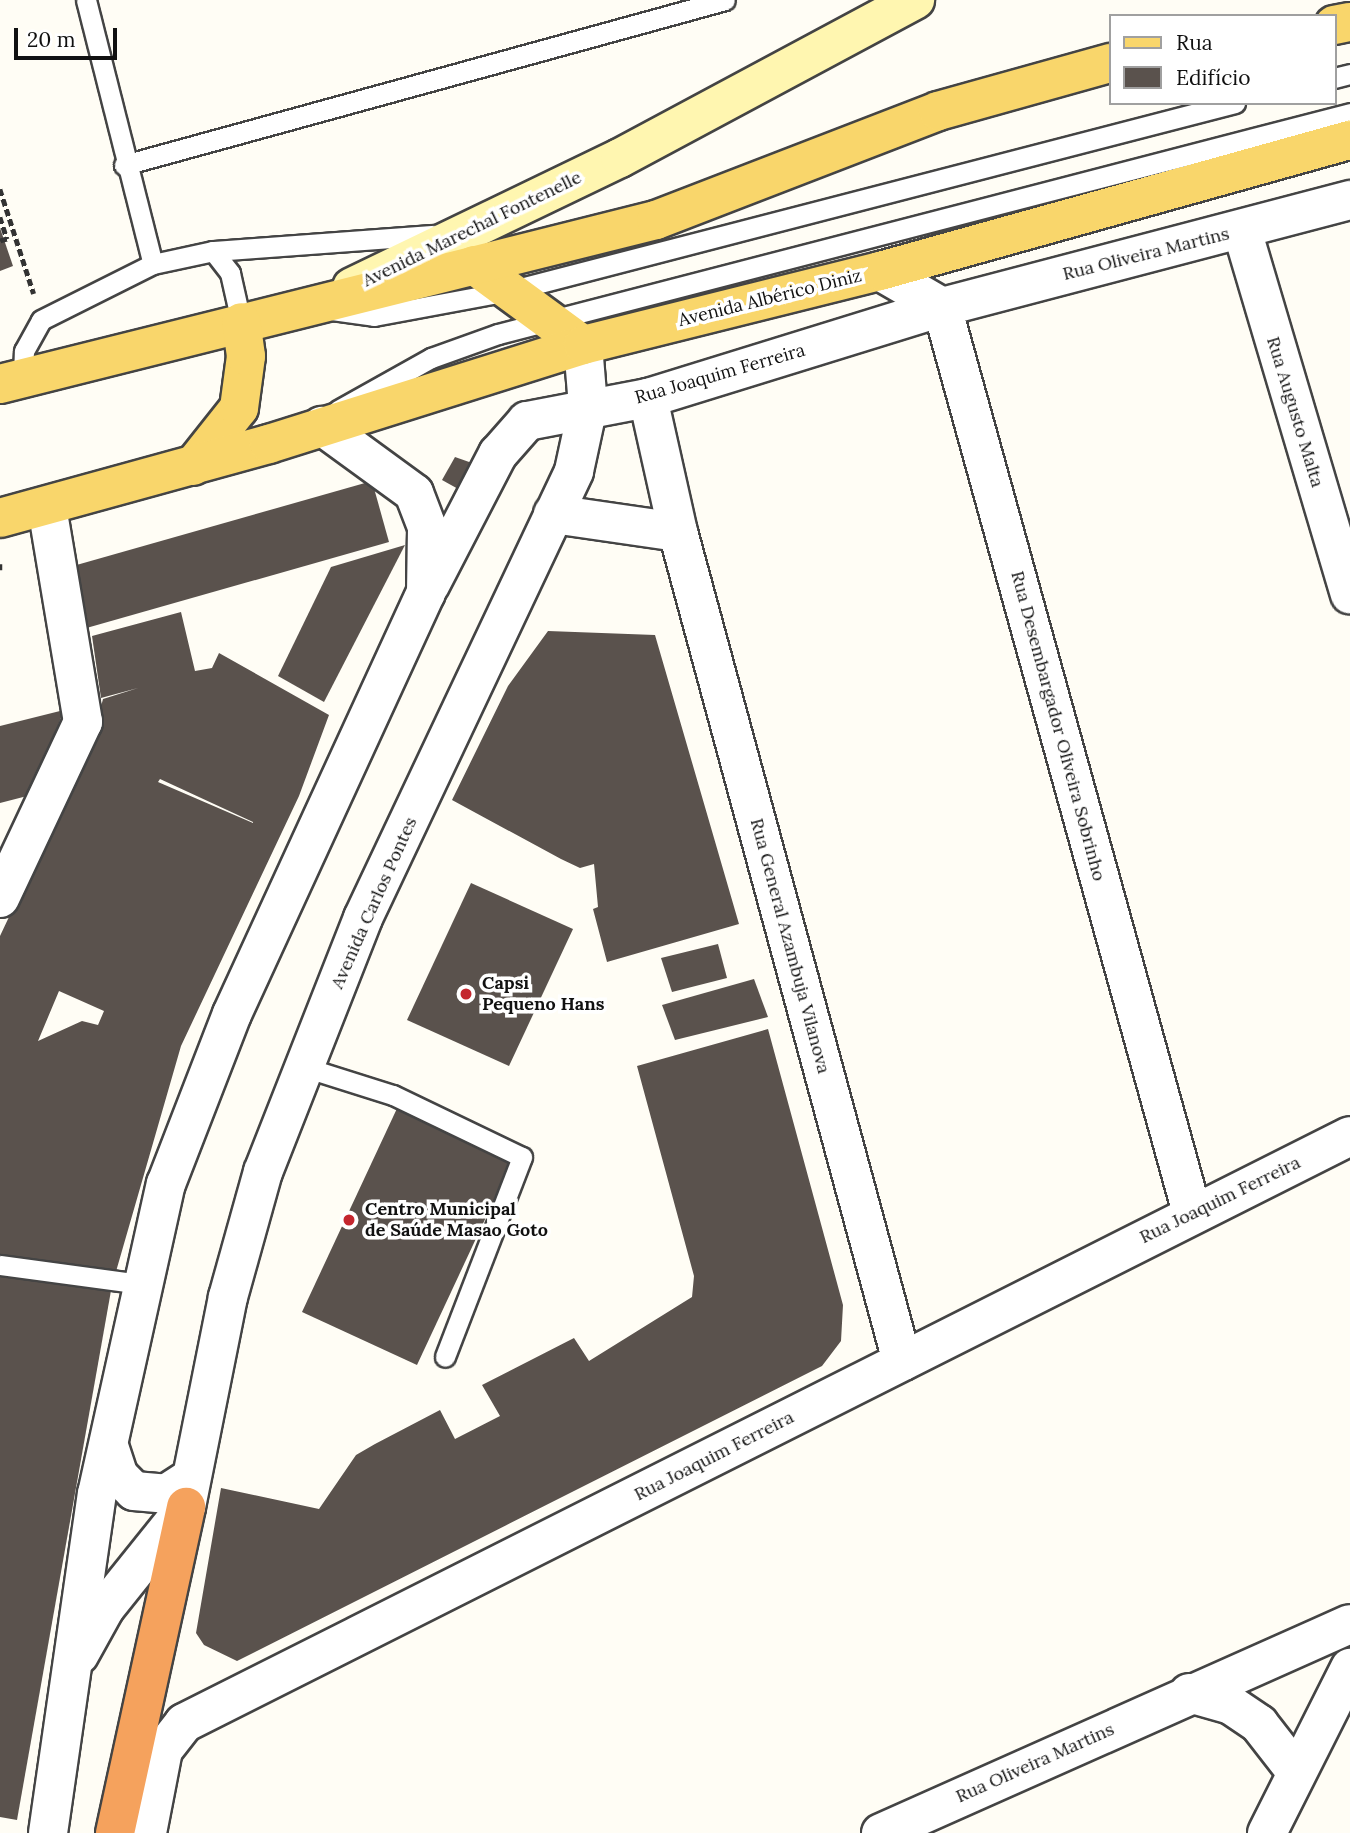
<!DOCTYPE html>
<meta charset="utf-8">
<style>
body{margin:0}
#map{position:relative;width:1350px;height:1833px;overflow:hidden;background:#fffdf5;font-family:Lora,serif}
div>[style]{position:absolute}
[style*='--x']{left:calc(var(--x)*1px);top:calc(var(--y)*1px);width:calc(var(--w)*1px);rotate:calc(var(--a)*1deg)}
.building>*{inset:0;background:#5a524d}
.path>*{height:4.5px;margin-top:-2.25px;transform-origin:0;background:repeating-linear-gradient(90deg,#333 0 7px,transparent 0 10.5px)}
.roads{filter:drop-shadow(2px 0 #444) drop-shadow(-2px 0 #444) drop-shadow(0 2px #444) drop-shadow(0 -2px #444)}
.service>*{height:19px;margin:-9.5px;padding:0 9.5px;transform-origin:9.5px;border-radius:9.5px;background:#fff}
.minor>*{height:38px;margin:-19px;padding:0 19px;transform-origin:19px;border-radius:19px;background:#fff}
.secondary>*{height:38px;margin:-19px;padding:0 19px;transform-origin:19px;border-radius:19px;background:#fff6b0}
.primary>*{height:38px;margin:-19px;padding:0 19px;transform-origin:19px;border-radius:19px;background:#f9d66b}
.motorway>*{height:38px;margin:-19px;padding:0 19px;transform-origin:19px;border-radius:19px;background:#f5a25d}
.dots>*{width:19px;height:19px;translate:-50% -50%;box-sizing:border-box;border:4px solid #fff;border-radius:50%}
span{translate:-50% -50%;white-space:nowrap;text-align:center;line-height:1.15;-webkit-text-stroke:7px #fff;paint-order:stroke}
.street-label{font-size:18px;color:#111}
.poi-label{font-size:18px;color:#111;font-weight:700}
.left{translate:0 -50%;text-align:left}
.legend{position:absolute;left:1109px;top:14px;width:228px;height:91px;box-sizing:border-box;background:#fff;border:2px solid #a0a0a0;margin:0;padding:9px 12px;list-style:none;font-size:21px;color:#111}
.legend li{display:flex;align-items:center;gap:14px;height:35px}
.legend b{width:35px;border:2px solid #a0a0a0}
.scale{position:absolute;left:14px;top:28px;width:103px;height:32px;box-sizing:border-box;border:4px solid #111;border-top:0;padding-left:9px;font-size:21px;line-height:24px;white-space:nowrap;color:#111;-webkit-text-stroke:5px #fff;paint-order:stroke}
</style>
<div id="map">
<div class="building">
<div style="clip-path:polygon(0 228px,13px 266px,0 271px)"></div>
<div style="clip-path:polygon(455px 457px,472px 463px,460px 490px,442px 480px)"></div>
<div style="clip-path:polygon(372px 481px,389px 542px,83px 629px,66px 568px)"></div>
<div style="clip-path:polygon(405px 545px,324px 702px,278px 676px,331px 567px)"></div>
<div style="clip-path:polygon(evenodd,181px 612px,195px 671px,212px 668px,219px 653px,329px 715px,299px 796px,181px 1046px,115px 1275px,0 1262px,0 936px,92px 741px,103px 699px,138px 688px,101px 698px,92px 636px,181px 612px,160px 779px,253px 822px,253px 823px,158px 782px,160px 779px,181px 612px,59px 991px,104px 1011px,98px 1025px,82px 1021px,38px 1041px,59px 991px)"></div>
<div style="clip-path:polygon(548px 631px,655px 635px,739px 924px,607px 962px,593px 909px,598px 907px,594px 864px,580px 868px,561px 859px,452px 800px,508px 686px)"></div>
<div style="clip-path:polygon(64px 710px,31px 795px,0 803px,0 726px)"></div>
<div style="clip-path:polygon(471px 883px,573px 929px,509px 1066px,407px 1020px)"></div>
<div style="clip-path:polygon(718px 944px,727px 978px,672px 992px,661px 958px)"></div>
<div style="clip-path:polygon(754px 979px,768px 1017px,675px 1040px,662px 1005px)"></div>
<div style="clip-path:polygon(768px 1029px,843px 1305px,841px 1341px,822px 1366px,237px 1661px,204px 1645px,196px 1633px,221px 1488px,319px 1509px,356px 1455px,375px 1444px,440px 1410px,455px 1439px,500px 1416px,482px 1385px,574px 1338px,589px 1361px,692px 1297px,694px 1276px,637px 1066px)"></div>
<div style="clip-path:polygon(400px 1102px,515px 1155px,417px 1365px,302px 1312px)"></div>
<div style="clip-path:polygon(0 1268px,112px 1285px,17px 1820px,0 1817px)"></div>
</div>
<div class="path">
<div style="--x:0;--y:189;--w:110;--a:72.1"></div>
<div style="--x:0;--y:217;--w:23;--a:72"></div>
<div style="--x:7;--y:239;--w:7;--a:164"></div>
<div style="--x:0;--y:564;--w:6;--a:90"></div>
</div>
<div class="roads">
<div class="service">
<div style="--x:86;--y:0;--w:272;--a:75.8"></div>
<div style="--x:1334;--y:78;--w:16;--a:-14"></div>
<div style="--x:124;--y:165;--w:623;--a:-15.35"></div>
<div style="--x:213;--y:251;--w:28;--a:52"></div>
<div style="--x:230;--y:273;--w:50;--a:77.3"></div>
<div style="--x:332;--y:310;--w:42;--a:8.1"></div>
<div style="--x:374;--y:316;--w:137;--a:-10.5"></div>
<div style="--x:509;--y:291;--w:750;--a:-14.52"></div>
<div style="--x:23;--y:377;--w:26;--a:-88"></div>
<div style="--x:24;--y:351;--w:35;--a:-61"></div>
<div style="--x:41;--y:320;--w:125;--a:-26.6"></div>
<div style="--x:153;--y:264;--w:61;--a:-12.2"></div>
<div style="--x:213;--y:251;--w:220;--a:-4.2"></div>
<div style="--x:338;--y:410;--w:107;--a:-29.2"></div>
<div style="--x:431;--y:358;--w:71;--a:-19.7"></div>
<div style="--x:498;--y:334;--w:880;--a:-14.54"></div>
<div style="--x:304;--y:1067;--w:93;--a:17.5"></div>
<div style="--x:393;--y:1095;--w:143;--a:25.7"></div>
<div style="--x:522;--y:1157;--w:214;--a:111.1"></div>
<div style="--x:0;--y:1265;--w:141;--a:7.7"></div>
</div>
<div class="minor">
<div style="--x:1242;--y:230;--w:380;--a:73.5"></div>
<div style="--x:880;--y:271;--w:72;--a:30.1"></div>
<div style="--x:942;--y:307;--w:940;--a:74.57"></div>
<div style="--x:648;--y:398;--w:137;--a:77.4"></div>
<div style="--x:678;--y:532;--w:859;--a:74.88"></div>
<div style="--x:553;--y:514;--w:126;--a:8.2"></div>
<div style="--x:430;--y:585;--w:148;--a:-62.6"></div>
<div style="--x:498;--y:454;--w:44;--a:-48.7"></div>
<div style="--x:527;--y:421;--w:123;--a:-10.8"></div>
<div style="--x:648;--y:398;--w:308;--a:-17.2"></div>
<div style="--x:942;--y:307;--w:422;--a:-14.7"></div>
<div style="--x:0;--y:898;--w:195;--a:-64.8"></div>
<div style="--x:83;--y:722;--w:219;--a:-99.5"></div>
<div style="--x:109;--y:1446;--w:32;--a:72"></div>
<div style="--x:119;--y:1476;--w:21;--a:45"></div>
<div style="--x:134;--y:1491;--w:32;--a:5"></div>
<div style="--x:166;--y:1494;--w:30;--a:-33"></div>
<div style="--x:79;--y:1655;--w:54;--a:-61"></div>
<div style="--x:105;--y:1608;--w:129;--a:-51.3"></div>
<div style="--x:186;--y:1507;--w:214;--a:-78.7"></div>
<div style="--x:228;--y:1297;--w:130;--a:-74.4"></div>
<div style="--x:263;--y:1172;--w:273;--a:-68.5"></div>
<div style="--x:363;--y:918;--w:494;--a:-64.7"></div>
<div style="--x:574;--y:471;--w:66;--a:-77.8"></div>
<div style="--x:588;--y:406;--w:61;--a:-94.7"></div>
<div style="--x:1189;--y:1693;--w:44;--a:15.9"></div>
<div style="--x:1231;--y:1705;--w:34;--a:34"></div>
<div style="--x:1259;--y:1724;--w:57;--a:52.1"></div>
<div style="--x:48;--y:1833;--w:343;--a:-81.8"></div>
<div style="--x:97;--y:1494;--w:318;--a:-77.5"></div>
<div style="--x:166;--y:1184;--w:182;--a:-68.8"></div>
<div style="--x:232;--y:1014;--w:464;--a:-65.3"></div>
<div style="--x:426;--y:593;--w:66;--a:-89.1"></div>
<div style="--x:427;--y:527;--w:36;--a:-111"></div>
<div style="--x:414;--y:493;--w:114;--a:-143.9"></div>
<div style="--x:147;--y:1833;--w:85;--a:-79.1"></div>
<div style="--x:163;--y:1750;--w:34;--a:-52"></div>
<div style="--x:184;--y:1723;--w:1305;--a:-26.72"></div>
<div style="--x:881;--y:1833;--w:513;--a:-24.02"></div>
<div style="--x:1267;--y:1833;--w:185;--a:-63.3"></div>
</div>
<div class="secondary">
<div style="--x:352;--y:287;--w:297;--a:-25.7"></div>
<div style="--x:620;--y:158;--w:335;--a:-28.2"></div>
</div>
<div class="primary">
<div style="--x:1334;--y:25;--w:16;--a:-11"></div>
<div style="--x:474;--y:265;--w:135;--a:36.3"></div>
<div style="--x:0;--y:384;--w:676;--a:-14.04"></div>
<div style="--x:656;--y:220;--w:302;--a:-21.1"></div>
<div style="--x:938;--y:111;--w:179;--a:-15.6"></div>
<div style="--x:193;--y:466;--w:74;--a:-51.6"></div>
<div style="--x:239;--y:408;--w:52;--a:-82.3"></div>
<div style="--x:246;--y:356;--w:34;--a:-98"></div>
<div style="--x:0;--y:518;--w:279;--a:-15.4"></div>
<div style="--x:269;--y:444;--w:329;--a:-17.5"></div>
<div style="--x:583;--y:345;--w:306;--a:-14"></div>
<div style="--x:880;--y:271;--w:488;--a:-15.6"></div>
</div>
<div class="motorway">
<div style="--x:115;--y:1833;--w:334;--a:-77.7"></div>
</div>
</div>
<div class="dots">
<div style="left:466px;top:994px;background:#c4262e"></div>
<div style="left:349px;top:1220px;background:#c4262e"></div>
</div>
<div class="street-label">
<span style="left:472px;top:229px;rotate:-26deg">Avenida Marechal Fontenelle</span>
<span style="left:1146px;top:254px;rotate:-14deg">Rua Oliveira Martins</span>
<span style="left:770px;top:298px;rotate:-14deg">Avenida Albérico Diniz</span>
<span style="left:720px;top:374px;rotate:-16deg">Rua Joaquim Ferreira</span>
<span style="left:1295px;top:412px;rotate:73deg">Rua Augusto Malta</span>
<span style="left:1058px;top:726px;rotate:75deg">Rua Desembargador Oliveira Sobrinho</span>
<span style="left:374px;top:903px;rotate:-66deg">Avenida Carlos Pontes</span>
<span style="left:790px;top:946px;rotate:75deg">Rua General Azambuja Vilanova</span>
<span style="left:1220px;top:1200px;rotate:-26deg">Rua Joaquim Ferreira</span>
<span style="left:714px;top:1456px;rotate:-27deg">Rua Joaquim Ferreira</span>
<span style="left:1035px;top:1763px;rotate:-24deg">Rua Oliveira Martins</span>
</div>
<div class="poi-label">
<span class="left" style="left:482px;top:994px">Capsi<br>Pequeno Hans</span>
<span class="left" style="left:365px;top:1220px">Centro Municipal<br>de Saúde Masao Goto</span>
</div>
<ul class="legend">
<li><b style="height:9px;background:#f9d66b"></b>Rua</li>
<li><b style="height:19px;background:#5a524d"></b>Edifício</li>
</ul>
<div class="scale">20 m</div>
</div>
